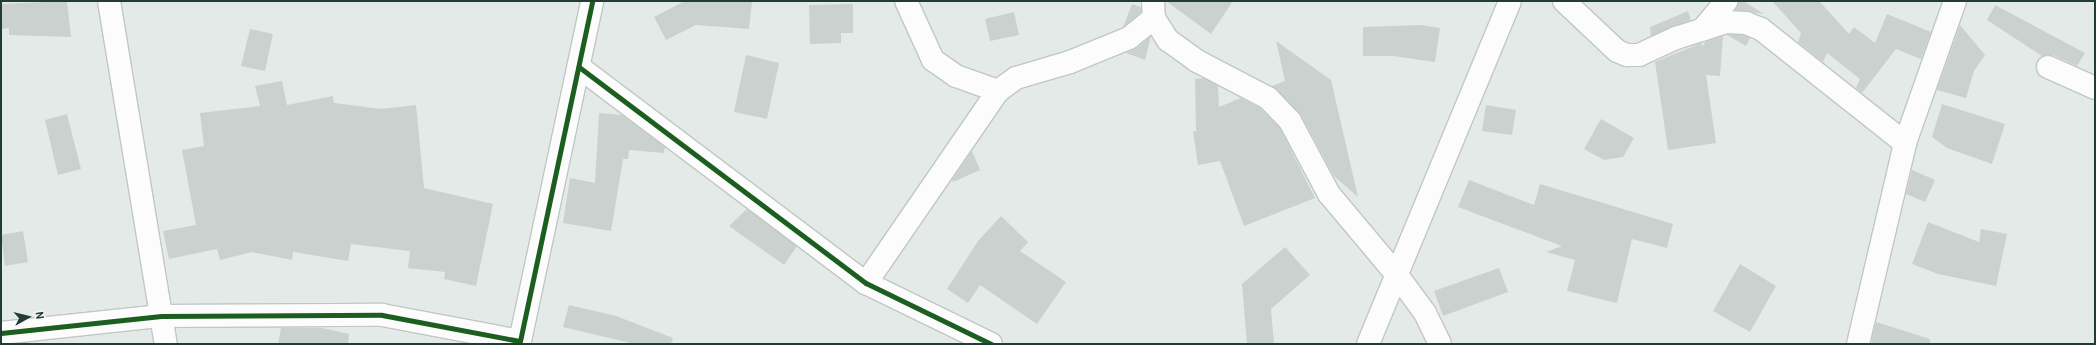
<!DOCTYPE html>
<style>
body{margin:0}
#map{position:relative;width:2096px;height:345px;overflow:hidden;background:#e4eae7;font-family:Barlow,sans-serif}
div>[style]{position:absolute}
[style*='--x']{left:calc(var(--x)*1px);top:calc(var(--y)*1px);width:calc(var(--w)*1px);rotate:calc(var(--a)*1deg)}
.building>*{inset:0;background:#cbd1cf}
.roads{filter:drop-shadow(1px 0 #c1c7c5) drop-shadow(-1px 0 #c1c7c5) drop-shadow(0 1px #c1c7c5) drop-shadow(0 -1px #c1c7c5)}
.minor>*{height:22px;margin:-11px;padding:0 11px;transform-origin:11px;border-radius:11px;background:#fbfcfb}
.cycleway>*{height:5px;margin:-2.5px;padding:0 2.5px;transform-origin:2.5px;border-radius:2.5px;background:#1b5e20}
span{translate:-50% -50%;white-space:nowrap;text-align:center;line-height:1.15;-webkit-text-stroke:3px #f2f8f6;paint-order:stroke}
.frame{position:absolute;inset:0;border:2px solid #223d38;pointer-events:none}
.north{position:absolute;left:8px;top:297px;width:40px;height:40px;-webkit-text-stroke:3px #f2f8f6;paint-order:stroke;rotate:82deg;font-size:11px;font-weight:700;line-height:16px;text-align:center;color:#223d38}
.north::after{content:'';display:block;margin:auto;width:14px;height:18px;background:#223d38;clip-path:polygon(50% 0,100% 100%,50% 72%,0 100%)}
</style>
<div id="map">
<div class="building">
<div style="clip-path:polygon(67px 1px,71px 37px,9px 35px,9px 28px,1px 29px,1px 4px)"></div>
<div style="clip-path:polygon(685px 1px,752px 1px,749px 29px,696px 25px,666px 40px,654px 17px)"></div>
<div style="clip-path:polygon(1166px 1px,1233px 1px,1211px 34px)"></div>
<div style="clip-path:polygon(1738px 1px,1743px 1px,1764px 14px,1735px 10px)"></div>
<div style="clip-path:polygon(1772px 1px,1819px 1px,1849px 34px,1854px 27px,1875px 43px,1887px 14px,1931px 32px,1921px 59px,1896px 49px,1862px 93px,1856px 88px,1860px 79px,1827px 53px,1823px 62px,1798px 42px,1801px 33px)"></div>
<div style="clip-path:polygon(853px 4px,853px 33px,841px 33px,841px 43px,810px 44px,809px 5px)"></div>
<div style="clip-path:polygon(1132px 4px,1141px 7px,1141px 12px,1123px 27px)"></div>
<div style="clip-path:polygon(1995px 5px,2085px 53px,2077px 66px,2053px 55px,2042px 56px,1987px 20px)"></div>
<div style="clip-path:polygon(1688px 11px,1691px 20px,1651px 36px,1650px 27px)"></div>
<div style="clip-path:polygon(1014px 12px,1019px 35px,990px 41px,985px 19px)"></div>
<div style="clip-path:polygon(1420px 25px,1440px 28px,1435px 62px,1393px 56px,1363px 56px,1363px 27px)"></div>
<div style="clip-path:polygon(1960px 25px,1985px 55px,1974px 71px,1966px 98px,1937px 90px)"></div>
<div style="clip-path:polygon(250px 29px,273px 34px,265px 71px,241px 66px)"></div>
<div style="clip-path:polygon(1727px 35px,1743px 35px,1750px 38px,1746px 46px)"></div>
<div style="clip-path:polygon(1151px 36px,1145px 60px,1126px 53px,1137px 48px)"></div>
<div style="clip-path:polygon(1723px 36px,1720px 76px,1706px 75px,1716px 143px,1668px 150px,1655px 62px,1701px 43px,1702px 47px,1705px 42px)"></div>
<div style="clip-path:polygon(1276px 41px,1331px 80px,1358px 197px,1334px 176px,1301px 115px,1272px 86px,1285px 81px)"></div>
<div style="clip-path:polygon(746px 55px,779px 63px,767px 119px,734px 112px)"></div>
<div style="clip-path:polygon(1204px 78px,1218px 86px,1219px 107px,1241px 98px,1260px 108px,1280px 128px,1315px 198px,1244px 226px,1220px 161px,1198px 165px,1193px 131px,1196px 131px,1195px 79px)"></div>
<div style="clip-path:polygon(282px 81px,287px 105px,333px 96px,334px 103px,381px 109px,416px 105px,424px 188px,493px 204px,476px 286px,444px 279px,445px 272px,408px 268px,410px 251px,351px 244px,348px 261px,293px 252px,292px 260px,252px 252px,220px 260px,217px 249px,169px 259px,163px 231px,196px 225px,182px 150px,204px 146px,200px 113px,260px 106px,255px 86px)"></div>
<div style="clip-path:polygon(1942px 104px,2005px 124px,1992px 164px,1947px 148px,1932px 137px)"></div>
<div style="clip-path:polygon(1486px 105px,1516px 110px,1512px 135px,1482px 131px)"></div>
<div style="clip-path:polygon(599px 113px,622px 115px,665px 147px,664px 153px,629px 150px,628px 159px,623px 159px,611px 231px,563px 223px,570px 178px,595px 183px)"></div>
<div style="clip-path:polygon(67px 114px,81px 169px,58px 175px,45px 120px)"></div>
<div style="clip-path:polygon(1601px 119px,1634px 138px,1623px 157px,1604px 160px,1584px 149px)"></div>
<div style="clip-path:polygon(972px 151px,980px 170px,953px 182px,952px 180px)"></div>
<div style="clip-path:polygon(1912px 170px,1935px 180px,1925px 202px,1906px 194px)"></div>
<div style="clip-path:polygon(1469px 180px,1534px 205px,1540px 184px,1673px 224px,1667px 248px,1632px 239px,1617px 303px,1567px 291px,1575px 260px,1546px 252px,1562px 246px,1458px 207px)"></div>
<div style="clip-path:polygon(747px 209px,797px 246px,784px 265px,729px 226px)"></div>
<div style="clip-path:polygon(1001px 216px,1028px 242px,1020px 251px,1066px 282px,1037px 324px,980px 285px,968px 303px,947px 289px,978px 241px)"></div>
<div style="clip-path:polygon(1928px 222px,1979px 242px,1981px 229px,2007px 234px,1996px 286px,1938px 274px,1912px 264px)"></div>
<div style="clip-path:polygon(23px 231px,28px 262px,5px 266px,1px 235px)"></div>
<div style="clip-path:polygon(1285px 247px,1310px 275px,1271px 309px,1274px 344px,1247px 344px,1242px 284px)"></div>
<div style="clip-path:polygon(1740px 264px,1776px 286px,1750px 332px,1713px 311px)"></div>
<div style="clip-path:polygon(1499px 268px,1508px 292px,1443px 316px,1434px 291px)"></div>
<div style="clip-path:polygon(569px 305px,616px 316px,673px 338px,671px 344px,635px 344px,563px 327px)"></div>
<div style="clip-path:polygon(1876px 322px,1930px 339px,1930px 344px,1871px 344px)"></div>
<div style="clip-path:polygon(281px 328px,322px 328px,349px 334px,348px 344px,278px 344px)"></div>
</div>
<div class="roads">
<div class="minor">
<div style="--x:109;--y:1;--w:348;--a:80.6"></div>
<div style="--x:906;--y:1;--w:65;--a:65.4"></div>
<div style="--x:933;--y:60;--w:28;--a:35"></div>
<div style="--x:956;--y:76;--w:45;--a:19.7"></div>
<div style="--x:1153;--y:1;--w:17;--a:87"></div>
<div style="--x:1154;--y:18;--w:26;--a:58"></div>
<div style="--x:1168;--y:40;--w:36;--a:36"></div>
<div style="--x:1197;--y:61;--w:80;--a:27.5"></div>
<div style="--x:1268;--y:98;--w:32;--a:46"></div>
<div style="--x:1290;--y:121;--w:83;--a:61.9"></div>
<div style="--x:1329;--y:194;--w:106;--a:50"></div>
<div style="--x:1397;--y:275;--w:47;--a:53.6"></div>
<div style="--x:1425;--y:313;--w:34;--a:64"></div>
<div style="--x:1564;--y:1;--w:73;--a:43.3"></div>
<div style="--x:1617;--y:51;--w:11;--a:22"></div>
<div style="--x:1627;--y:55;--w:12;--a:0"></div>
<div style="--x:1639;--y:55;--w:41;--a:-24.7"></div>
<div style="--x:1676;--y:38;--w:52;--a:-17.7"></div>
<div style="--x:1726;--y:22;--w:20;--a:3"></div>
<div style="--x:1746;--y:23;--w:16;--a:22"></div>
<div style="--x:1761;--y:29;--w:184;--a:38.4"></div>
<div style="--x:1702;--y:30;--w:38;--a:-50"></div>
<div style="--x:579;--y:67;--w:359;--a:37"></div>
<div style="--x:866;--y:283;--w:139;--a:26"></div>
<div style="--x:2048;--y:67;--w:51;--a:24.1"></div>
<div style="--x:866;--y:283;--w:233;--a:-55.5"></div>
<div style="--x:998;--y:91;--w:22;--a:-36"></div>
<div style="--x:1016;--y:78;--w:56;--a:-16.5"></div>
<div style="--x:1070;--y:62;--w:64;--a:-22.1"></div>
<div style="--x:1129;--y:38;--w:32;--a:-39"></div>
<div style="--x:1;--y:333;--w:161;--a:-6.1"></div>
<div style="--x:161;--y:316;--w:221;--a:-0.3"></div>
<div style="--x:382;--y:315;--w:140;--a:10.7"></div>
<div style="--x:520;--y:341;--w:348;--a:-78"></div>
<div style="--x:1368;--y:344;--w:371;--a:-67.5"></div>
<div style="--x:1858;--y:344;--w:206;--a:-76.8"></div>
<div style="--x:1905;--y:143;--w:151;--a:-70.6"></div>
</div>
</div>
<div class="cycleway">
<div style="--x:579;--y:67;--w:359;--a:37"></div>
<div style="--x:866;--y:283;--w:139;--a:26"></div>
<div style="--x:1;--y:333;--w:161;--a:-6.1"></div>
<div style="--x:161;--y:316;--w:221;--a:-0.3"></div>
<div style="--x:382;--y:315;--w:140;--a:10.7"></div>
<div style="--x:520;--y:341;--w:348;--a:-78"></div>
</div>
<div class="frame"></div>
<div class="north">N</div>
</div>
